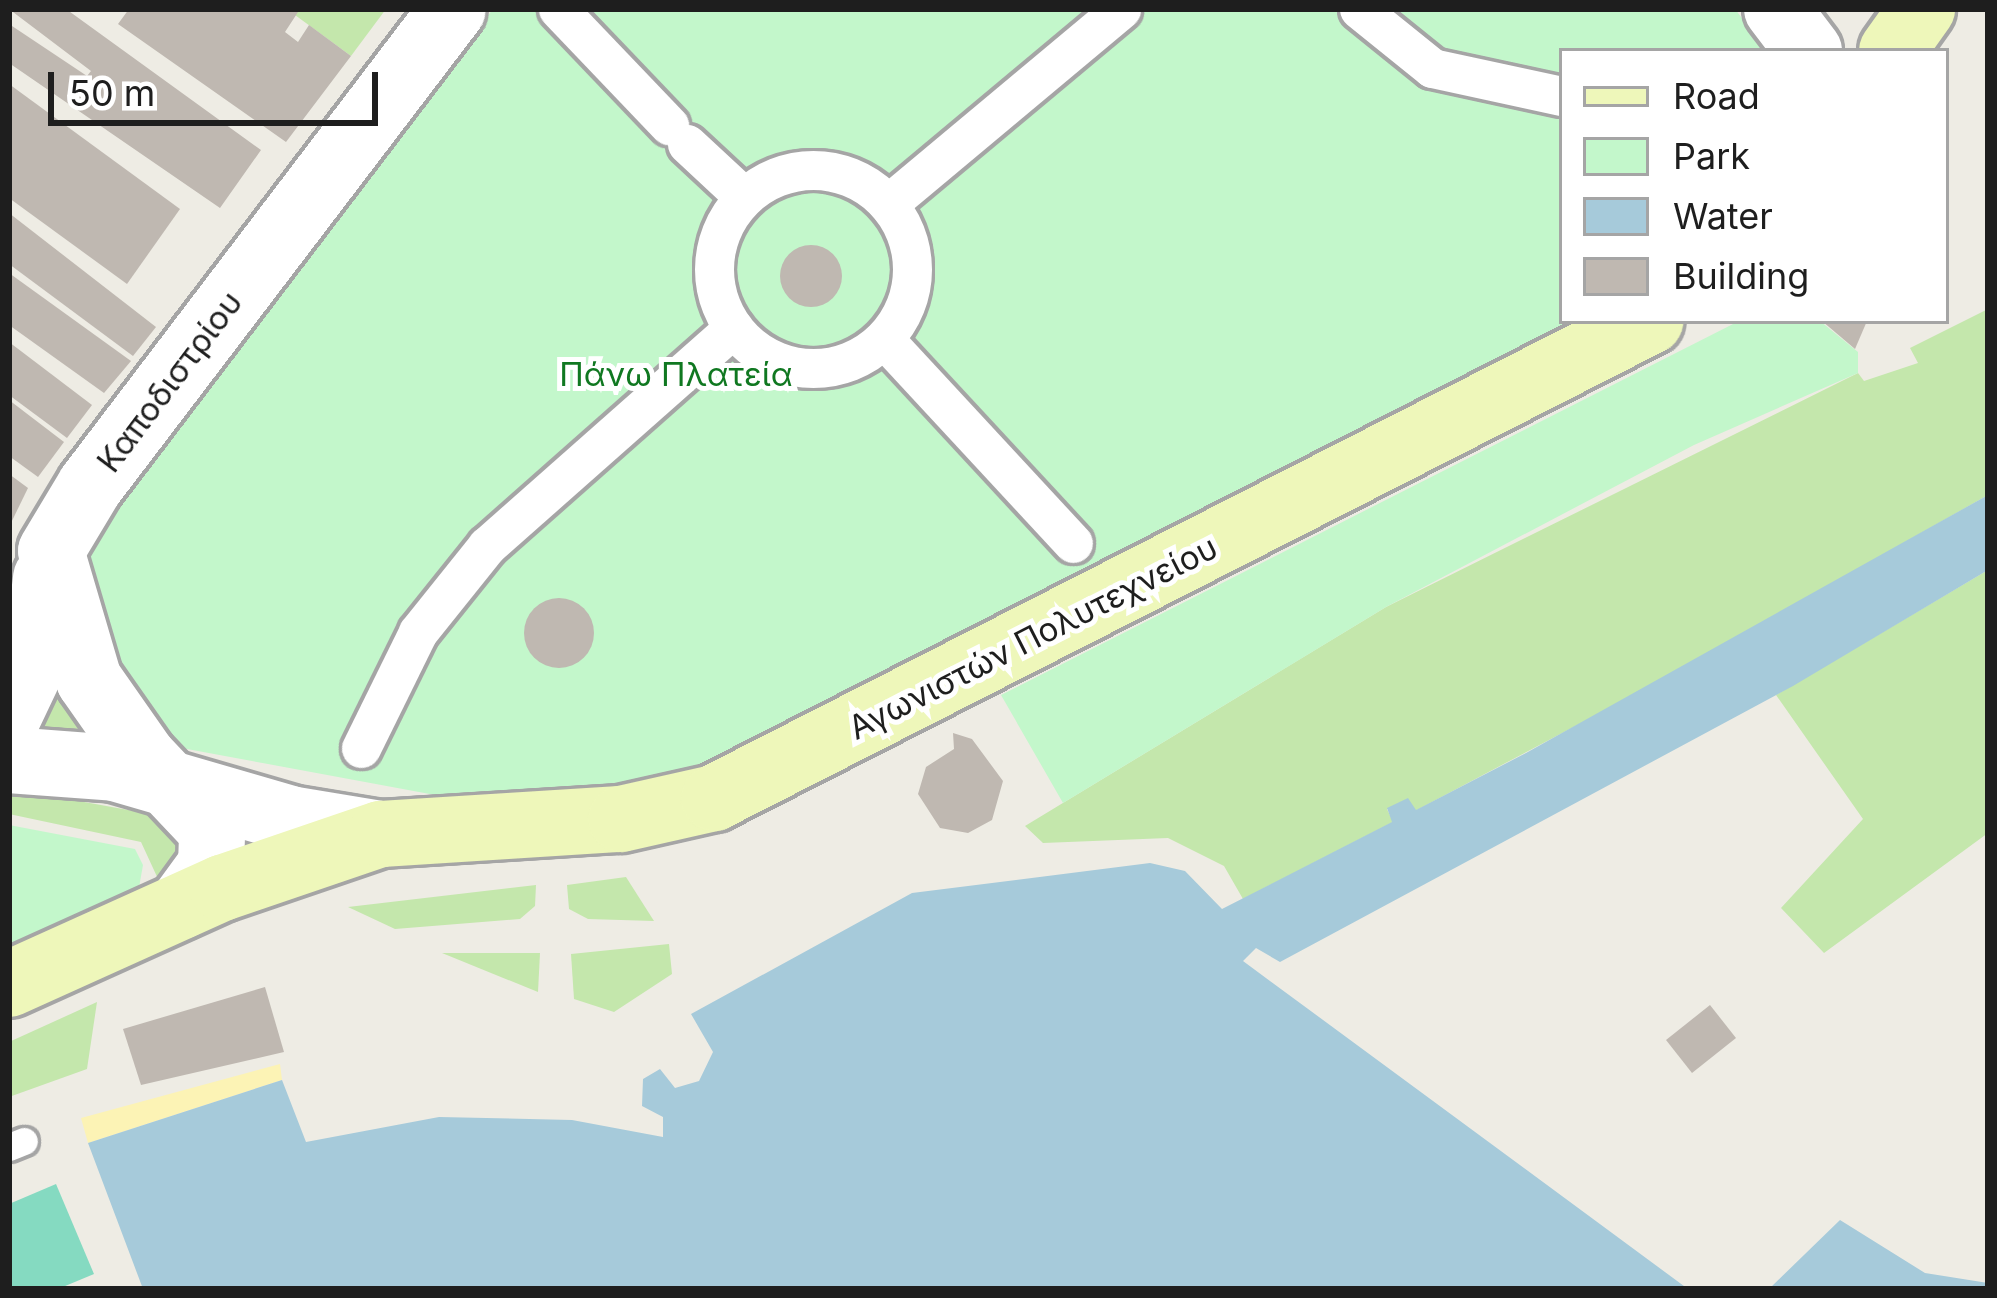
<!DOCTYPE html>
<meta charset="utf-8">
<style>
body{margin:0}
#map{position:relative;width:1997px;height:1298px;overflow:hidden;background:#eeece4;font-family:Inter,sans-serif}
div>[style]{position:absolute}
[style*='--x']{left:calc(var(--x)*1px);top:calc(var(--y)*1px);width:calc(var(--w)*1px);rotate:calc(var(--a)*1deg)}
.grass>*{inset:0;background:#c4e7ac}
.sand>*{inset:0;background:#fcf3b5}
.park>*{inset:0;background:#c3f7cb}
.pitch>*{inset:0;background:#85dac1}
.water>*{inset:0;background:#a6cada}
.building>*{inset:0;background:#bfb8b1}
.round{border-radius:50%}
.roads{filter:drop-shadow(3px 0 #a5a5a5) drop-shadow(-3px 0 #a5a5a5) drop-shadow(0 3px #a5a5a5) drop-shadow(0 -3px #a5a5a5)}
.service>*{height:27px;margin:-13.5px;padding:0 13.5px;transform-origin:13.5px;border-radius:13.5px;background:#fff}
.pedestrian>*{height:39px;margin:-19.5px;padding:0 19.5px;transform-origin:19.5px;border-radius:19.5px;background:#fff}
.pedestrian>.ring{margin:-19.5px;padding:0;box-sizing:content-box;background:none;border:39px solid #fff;border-radius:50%}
.tertiary>*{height:66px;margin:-33px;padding:0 33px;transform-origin:33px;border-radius:33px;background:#fff}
.secondary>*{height:66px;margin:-33px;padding:0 33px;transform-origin:33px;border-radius:33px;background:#eef7ba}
span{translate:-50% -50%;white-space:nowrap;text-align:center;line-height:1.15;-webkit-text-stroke:10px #fff;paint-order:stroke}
.park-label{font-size:33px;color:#107821}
.street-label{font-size:33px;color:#1e1e1e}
.frame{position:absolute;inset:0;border:12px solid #1e1e1e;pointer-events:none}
.legend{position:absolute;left:1559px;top:48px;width:390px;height:276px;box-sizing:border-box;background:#fff;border:3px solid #a5a5a5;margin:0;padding:15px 21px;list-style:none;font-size:36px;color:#1e1e1e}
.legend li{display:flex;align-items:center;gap:24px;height:60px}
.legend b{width:60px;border:3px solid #a5a5a5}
.scale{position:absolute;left:48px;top:72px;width:330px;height:54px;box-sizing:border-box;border:6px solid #1e1e1e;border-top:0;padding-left:15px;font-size:36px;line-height:42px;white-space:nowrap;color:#1e1e1e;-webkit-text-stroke:9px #fff;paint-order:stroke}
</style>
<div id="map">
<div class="grass">
<div style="clip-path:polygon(300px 9px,386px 9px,351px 56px,295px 15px)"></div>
<div style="clip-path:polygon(1988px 309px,1988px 495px,1664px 679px,1415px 811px,1387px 809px,1393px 822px,1243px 899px,1224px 866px,1168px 838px,1043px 843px,1025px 826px,1386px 607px,1858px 373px,1864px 381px,1918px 363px,1910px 348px)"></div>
<div style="clip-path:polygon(1988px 570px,1988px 833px,1824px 953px,1781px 908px,1863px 819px,1776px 695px)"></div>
<div style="clip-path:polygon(53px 672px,99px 742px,27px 732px)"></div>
<div style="clip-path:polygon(29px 792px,156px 815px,190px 839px,159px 881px,141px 842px,9px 814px,9px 795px)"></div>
<div style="clip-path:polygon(626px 877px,654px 921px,588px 919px,569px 909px,567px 885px)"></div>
<div style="clip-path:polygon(536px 885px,535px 906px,520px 919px,395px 929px,348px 907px)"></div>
<div style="clip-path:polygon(669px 944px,672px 974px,614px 1012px,574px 999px,571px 954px)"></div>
<div style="clip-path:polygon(442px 953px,540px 953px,538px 992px)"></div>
<div style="clip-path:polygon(97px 1002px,87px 1069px,9px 1097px,9px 1042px)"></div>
</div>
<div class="sand">
<div style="clip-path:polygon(280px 1064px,282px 1080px,88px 1143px,81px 1118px)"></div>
</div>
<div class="park">
<div style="clip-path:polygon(493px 9px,1735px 9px,1767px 51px,1562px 51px,1562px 321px,1576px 321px,722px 758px,640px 785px,446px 797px,160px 744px,77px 585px,90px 534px)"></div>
<div style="clip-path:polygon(1739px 321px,1820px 321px,1858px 352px,1858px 373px,1694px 445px,1386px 607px,1063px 803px,1001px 695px)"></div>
<div style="clip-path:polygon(9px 825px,135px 849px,143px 865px,138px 893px,9px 946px)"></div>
</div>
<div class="pitch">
<div style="clip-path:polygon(56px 1184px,94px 1274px,58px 1289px,9px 1289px,9px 1204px)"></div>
</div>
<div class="water">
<div style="clip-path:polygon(1988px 495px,1988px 570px,1793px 686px,1280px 962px,1256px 948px,1243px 961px,1688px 1289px,143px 1289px,88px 1143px,282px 1080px,306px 1142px,439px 1117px,572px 1120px,663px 1137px,663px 1117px,642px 1106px,643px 1079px,660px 1069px,675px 1088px,699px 1081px,713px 1052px,691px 1014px,912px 893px,1150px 863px,1185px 871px,1222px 909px,1392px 822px,1387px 808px,1408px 798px,1416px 810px,1526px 753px)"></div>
<div style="clip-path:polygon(1840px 1220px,1925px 1273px,1988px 1283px,1988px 1289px,1769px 1289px)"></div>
</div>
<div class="building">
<div style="clip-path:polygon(9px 9px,66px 9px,261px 150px,220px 208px,9px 63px,9px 24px,87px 76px,91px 71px)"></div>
<div style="clip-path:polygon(129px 9px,300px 9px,285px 32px,298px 42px,309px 25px,351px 56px,286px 142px,118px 24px)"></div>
<div style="clip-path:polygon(9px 84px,180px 209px,127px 284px,9px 198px)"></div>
<div style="clip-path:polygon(9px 213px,156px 327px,133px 356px,9px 264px)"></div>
<div class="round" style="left:780px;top:245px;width:62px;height:62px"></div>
<div style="clip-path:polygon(9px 273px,131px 361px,104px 393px,9px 325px)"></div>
<div style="clip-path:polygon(1822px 321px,1867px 321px,1855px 349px)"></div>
<div style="clip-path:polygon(9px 342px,92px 405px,67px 438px,9px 395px)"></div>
<div style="clip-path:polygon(9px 400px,64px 442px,38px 477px,9px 456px)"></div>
<div style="clip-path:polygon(9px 474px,28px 488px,9px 527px)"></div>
<div class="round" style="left:524px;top:598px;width:70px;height:70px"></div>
<div style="clip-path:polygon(953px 733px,972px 739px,1003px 781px,992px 820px,968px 833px,940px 828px,918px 794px,926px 767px,954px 749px)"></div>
<div style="clip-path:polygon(265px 987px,284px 1052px,141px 1085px,123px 1029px)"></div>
<div style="clip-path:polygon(1710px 1005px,1736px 1038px,1692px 1073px,1666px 1040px)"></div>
</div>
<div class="roads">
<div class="service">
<div style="--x:9;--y:1147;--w:16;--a:-22"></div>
</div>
<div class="pedestrian">
<div style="--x:558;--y:9;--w:161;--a:46.3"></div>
<div style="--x:1359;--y:9;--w:94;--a:38.9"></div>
<div style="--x:1432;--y:68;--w:133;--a:12.2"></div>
<div style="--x:687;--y:144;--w:78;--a:42.9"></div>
<div class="ring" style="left:714px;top:170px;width:159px;height:159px"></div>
<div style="--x:888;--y:204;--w:304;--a:-39.9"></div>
<div style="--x:884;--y:339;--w:278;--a:47.2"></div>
<div style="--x:361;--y:748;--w:129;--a:-63.8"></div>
<div style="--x:418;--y:632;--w:110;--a:-51.3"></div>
<div style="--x:487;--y:546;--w:329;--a:-41.5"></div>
</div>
<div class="tertiary">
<div style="--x:1777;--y:9;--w:53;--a:52.7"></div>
<div style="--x:9;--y:715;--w:65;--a:-64.6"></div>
<div style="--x:37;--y:656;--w:79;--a:-83.4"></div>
<div style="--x:9;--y:760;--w:106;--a:4.3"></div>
<div style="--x:115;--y:768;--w:182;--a:16.2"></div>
<div style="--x:290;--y:819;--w:92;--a:9.4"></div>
<div style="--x:181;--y:906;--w:51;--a:-53.8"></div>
<div style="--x:211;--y:865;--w:35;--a:-88"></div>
<div style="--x:212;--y:830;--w:100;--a:-133.4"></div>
<div style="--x:143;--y:757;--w:94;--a:-125"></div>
<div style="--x:89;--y:680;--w:134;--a:-106.4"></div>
<div style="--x:51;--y:551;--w:76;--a:-59"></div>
<div style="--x:90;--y:486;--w:599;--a:-52.73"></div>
</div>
<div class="secondary">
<div style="--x:1892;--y:51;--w:52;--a:-54.5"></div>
<div style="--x:9;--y:984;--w:234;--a:-24.3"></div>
<div style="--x:222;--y:888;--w:168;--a:-18.8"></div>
<div style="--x:381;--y:834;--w:240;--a:-3.6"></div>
<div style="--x:621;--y:819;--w:95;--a:-12.7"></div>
<div style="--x:714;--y:798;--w:1051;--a:-27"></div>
</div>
</div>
<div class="park-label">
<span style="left:676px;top:375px">Πάνω Πλατεία</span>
</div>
<div class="street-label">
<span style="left:170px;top:382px;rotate:-53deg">Καποδιστρίου</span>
<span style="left:1033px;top:638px;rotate:-27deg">Αγωνιστών Πολυτεχνείου</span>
</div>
<div class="frame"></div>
<ul class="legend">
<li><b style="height:15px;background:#eef7ba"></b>Road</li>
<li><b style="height:33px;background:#c3f7cb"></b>Park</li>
<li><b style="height:33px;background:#a6cada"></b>Water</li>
<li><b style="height:33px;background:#bfb8b1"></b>Building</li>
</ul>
<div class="scale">50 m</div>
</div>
